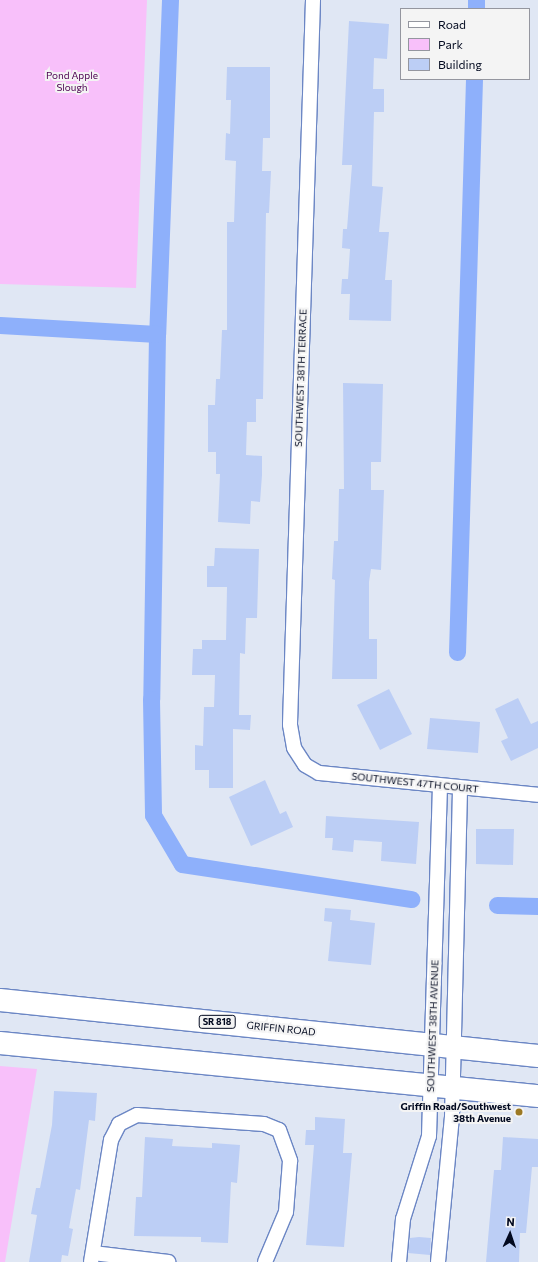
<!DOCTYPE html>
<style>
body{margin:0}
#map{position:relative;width:538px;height:1262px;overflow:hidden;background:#e0e7f4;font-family:Commissioner,sans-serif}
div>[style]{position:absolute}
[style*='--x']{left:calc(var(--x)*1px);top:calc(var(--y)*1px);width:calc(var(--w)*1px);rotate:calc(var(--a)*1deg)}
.green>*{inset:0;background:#f8c0fa}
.canal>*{height:17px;margin:-8.5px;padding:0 8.5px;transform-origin:8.5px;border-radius:8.5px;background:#8eb0fb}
.building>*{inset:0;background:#bccef5}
.roads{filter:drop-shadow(1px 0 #6b86c4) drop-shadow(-1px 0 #6b86c4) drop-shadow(0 1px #6b86c4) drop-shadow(0 -1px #6b86c4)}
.minor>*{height:14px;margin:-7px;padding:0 7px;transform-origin:7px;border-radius:7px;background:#fff}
.primary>*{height:22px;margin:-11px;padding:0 11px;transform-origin:11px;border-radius:11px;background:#fff}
.dots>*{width:11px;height:11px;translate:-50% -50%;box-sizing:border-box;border:2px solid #f4f4f4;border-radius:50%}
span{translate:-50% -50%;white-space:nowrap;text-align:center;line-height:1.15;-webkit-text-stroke:4px #f4f4f4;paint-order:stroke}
.shield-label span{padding:1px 3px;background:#f4f4f4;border:1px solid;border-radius:3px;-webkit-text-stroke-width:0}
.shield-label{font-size:9px;color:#030a20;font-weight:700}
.park-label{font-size:10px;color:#4c0051}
.street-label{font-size:10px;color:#030a20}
.poi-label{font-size:10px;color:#030a20;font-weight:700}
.right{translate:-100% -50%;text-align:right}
.legend{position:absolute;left:400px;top:8px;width:130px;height:72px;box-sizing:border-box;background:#f4f4f4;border:1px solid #94969f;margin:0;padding:5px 7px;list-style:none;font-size:12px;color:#030a20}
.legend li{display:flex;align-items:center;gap:8px;height:20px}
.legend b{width:20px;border:1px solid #94969f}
.north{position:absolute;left:490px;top:1214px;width:40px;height:40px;-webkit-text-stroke:3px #f4f4f4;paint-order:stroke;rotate:3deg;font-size:11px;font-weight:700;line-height:16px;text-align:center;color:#030a20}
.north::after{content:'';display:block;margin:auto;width:14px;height:18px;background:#030a20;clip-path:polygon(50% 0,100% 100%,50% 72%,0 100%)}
</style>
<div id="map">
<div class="green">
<div style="clip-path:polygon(0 0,147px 0,136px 288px,0 284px)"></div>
<div style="clip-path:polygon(0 1066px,37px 1069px,5px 1262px,0 1262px)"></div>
</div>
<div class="canal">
<div style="--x:170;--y:0;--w:334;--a:92.2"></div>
<div style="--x:157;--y:334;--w:365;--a:90.9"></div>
<div style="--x:151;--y:699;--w:116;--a:89"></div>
<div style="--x:153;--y:815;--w:57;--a:59.4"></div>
<div style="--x:182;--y:864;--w:232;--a:8.7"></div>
<div style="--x:476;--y:9;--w:9;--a:-90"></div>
<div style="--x:0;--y:325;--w:157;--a:3.3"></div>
<div style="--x:457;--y:652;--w:573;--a:-88.3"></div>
<div style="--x:497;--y:905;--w:41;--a:1.4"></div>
</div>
<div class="building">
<div style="clip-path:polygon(349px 21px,389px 24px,387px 59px,374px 58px,373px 89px,384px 89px,384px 112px,374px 112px,372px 186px,383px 187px,379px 232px,389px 232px,385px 280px,392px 280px,391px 321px,349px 320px,350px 294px,341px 294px,342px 279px,348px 279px,350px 249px,342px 248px,343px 229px,347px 229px,352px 165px,342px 165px)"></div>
<div style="clip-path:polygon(227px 67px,270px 67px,270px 138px,263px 138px,262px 171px,271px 171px,269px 213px,266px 213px,263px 399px,256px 399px,256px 422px,247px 422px,246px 455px,262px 456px,262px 475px,260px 502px,251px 501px,250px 524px,218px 522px,220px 474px,216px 474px,216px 452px,208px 452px,208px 405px,215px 405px,216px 379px,220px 379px,222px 330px,227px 330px,227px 222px,234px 222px,236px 161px,225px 160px,226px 133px,230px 134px,231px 100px,226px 100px)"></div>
<div style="clip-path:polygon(343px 383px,383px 384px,381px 462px,371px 462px,371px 490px,384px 490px,381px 570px,371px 569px,369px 582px,369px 639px,377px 639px,377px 679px,332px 679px,335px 580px,332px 579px,334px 541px,338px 541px,339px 489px,344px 489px)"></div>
<div style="clip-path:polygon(215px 548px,259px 549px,257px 618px,246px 618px,245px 654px,240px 653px,239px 715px,251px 715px,250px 730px,233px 729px,233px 788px,209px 788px,209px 770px,195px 770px,195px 745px,203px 746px,204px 707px,214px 707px,215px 675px,192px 675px,193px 649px,202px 649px,202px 640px,226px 640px,227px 587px,207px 587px,207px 566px,214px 566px)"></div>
<div style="clip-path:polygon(389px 689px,412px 734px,380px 750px,357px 705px)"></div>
<div style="clip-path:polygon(518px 698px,531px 724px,538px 721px,538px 748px,511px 761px,501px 741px,508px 738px,495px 709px)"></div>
<div style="clip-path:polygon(430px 718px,480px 722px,478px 753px,427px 749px)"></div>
<div style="clip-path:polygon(265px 780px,280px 814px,286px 811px,293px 827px,251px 846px,229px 797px)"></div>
<div style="clip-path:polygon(326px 816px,419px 822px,416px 864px,381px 861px,382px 842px,354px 840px,353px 852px,332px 850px,333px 838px,325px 838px)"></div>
<div style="clip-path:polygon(476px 829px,514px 829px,513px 865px,476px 864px)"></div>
<div style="clip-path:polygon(325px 908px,351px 910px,350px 920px,375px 923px,371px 965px,328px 961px,332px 922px,324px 921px)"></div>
<div style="clip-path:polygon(54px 1091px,97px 1093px,95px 1121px,89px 1120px,80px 1190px,76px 1189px,69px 1228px,73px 1229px,68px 1256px,62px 1255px,61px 1262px,29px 1262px,37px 1215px,31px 1214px,36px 1188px,40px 1188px,52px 1125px)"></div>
<div style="clip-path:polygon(315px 1117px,345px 1119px,343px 1153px,352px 1153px,344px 1247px,306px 1245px,314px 1145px,305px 1145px,306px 1130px,315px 1130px)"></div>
<div style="clip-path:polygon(145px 1137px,173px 1139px,172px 1146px,212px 1148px,212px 1143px,240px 1145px,237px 1183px,231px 1182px,228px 1243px,201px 1242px,201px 1237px,134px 1236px,136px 1197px,142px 1197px)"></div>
<div style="clip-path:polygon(503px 1137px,538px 1139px,538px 1167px,532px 1167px,526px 1233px,520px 1233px,519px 1262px,486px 1262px,494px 1170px,501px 1170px)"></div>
<div style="clip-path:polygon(419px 1237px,431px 1238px,430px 1255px,408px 1253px,410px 1238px)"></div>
</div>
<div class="roads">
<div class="minor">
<div style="--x:313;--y:0;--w:725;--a:91.82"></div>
<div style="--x:290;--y:725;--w:23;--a:80"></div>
<div style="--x:294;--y:748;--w:20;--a:57"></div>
<div style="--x:305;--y:765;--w:16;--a:30"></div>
<div style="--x:319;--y:773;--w:220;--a:5.7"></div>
<div style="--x:93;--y:1253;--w:76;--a:6.8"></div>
<div style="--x:91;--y:1262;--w:124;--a:-80.7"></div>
<div style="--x:111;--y:1140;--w:18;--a:-63"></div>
<div style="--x:119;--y:1124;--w:20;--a:-27"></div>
<div style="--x:137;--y:1115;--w:127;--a:4.1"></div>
<div style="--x:264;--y:1124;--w:16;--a:22"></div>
<div style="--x:279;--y:1130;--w:33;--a:70"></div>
<div style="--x:290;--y:1161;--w:51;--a:94.5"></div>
<div style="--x:286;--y:1212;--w:54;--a:112.8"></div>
<div style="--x:399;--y:1262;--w:43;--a:-84.7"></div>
<div style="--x:403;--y:1219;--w:87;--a:-72.6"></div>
<div style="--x:429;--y:1136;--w:350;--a:-88.2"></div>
<div style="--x:438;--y:1262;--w:146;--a:-84.5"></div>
<div style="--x:452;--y:1117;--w:329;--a:-88.6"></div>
</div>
<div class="primary">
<div style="--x:0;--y:1000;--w:541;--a:5.94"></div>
<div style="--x:0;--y:1043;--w:541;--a:5.63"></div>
</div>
</div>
<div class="dots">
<div style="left:519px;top:1112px;background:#9c7924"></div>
</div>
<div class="shield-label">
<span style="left:217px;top:1022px">SR 818</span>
</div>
<div class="park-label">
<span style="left:72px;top:81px">Pond Apple<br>Slough</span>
</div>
<div class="street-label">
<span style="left:301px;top:378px;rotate:-88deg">SOUTHWEST 38TH TERRACE</span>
<span style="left:415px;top:783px;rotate:6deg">SOUTHWEST 47TH COURT</span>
<span style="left:433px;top:1026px;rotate:-88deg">SOUTHWEST 38TH AVENUE</span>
<span style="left:281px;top:1029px;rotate:6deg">GRIFFIN ROAD</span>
</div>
<div class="poi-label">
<span class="right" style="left:511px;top:1112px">Griffin Road/Southwest<br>38th Avenue</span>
</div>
<ul class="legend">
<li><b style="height:5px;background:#fff"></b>Road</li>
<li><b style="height:11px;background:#f8c0fa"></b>Park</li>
<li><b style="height:11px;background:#bccef5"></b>Building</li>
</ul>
<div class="north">N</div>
</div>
